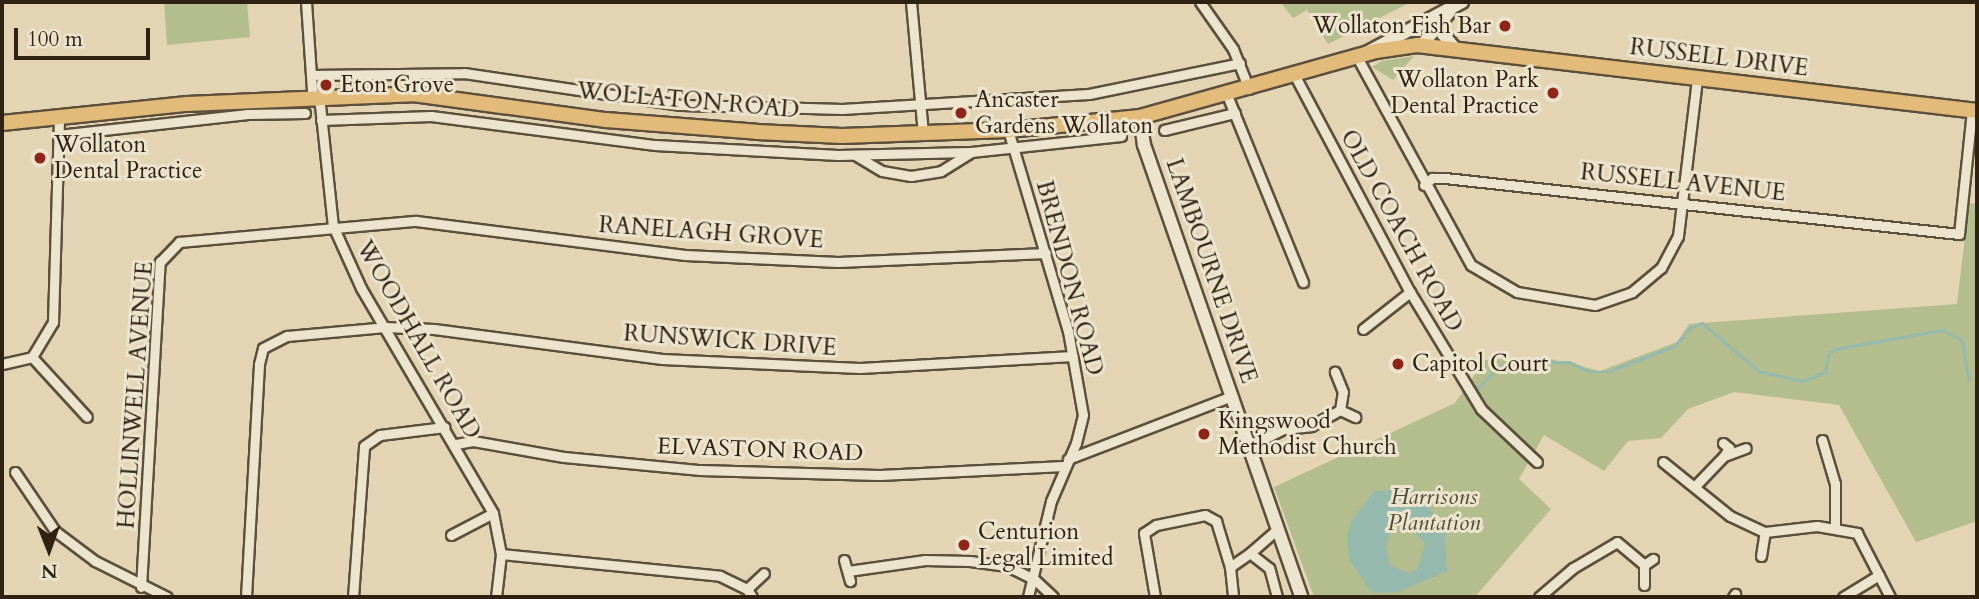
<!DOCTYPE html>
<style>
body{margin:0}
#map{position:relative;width:1979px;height:599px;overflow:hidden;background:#e3d5b4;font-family:Cardo,serif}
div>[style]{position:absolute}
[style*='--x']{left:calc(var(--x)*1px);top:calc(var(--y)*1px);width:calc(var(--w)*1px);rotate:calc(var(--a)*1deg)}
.green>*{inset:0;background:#b4bd8d}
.water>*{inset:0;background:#95b9ad}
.stream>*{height:2.5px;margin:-1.25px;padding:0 1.25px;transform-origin:1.25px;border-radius:1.25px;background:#95b9ad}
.roads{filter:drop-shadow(2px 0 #5c4f3b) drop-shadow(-2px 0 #5c4f3b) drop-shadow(0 2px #5c4f3b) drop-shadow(0 -2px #5c4f3b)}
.street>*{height:9px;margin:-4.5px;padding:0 4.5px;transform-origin:4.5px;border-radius:4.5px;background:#ede4ce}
.secondary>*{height:12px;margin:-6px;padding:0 6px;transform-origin:6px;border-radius:6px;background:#ede4ce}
.primary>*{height:14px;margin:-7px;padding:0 7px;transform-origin:7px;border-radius:7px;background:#e2ba7a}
.dots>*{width:19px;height:19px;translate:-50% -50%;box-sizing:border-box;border:4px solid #ede4ce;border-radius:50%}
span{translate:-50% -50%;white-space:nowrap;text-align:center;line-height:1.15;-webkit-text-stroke:6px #ede4ce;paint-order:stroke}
.poi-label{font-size:23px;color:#2f2213}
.right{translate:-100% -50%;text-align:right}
.left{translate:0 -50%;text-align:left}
.street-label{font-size:23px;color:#2f2213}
.park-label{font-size:23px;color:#504932;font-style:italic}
.frame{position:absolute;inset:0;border:4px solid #2f2213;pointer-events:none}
.north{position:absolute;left:14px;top:515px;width:70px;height:70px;-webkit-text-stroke:5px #ede4ce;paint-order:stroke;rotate:179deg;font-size:19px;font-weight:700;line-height:28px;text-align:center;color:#2f2213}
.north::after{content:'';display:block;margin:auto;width:24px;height:32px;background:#2f2213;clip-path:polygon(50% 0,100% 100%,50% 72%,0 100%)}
.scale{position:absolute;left:14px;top:28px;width:136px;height:32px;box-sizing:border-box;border:4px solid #2f2213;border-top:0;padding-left:9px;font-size:21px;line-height:24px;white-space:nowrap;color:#2f2213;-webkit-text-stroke:5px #ede4ce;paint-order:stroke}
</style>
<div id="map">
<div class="green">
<div style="clip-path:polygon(164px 2px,247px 2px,250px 37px,167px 45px)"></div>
<div style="clip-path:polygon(1280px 2px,1411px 2px,1328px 44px,1307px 10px,1293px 18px)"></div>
<div style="clip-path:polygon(1414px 56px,1393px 80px,1372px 67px,1382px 61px)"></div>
<div style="clip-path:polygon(1969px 203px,1977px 204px,1977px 521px,1916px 542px,1839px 405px,1734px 392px,1688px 409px,1661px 438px,1628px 441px,1604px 471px,1544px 435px,1519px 479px,1551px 509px,1475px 597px,1314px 597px,1274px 487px,1455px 403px,1485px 360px,1542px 357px,1600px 371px,1677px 342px,1689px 324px,1957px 304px)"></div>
</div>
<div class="water">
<div style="clip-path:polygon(evenodd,1415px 489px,1445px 530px,1447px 571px,1398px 592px,1372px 593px,1349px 559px,1347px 536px,1352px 520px,1374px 491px,1415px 489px,1401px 524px,1409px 525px,1425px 544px,1417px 570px,1409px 573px,1390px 565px,1386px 547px,1390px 531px,1401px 524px)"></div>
</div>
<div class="stream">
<div style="--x:1477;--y:389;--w:31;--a:-45"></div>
<div style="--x:1499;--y:367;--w:21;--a:-11"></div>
<div style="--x:1520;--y:363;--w:49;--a:-1.2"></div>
<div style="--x:1569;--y:362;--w:24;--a:24"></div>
<div style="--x:1591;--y:372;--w:16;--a:0"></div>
<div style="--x:1607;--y:372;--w:73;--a:-20.9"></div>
<div style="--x:1675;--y:346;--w:23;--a:-50"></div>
<div style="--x:1690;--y:328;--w:13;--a:-23"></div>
<div style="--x:1702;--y:323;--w:75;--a:40.1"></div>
<div style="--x:1759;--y:371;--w:45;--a:12.8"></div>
<div style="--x:1803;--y:381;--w:24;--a:-22"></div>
<div style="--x:1825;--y:372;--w:17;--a:-80"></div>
<div style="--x:1828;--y:355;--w:9;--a:-41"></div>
<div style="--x:1835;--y:349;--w:110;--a:-10"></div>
<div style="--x:1943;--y:330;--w:21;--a:28"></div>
<div style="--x:1962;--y:340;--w:40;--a:80"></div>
</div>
<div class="roads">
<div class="street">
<div style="--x:306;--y:2;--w:88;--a:86.1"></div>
<div style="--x:312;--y:90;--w:17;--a:62"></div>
<div style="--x:320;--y:105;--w:122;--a:83.9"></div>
<div style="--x:333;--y:226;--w:68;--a:65.7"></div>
<div style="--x:361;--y:288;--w:261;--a:59.6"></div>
<div style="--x:493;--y:513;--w:42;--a:79"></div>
<div style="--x:501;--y:554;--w:43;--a:96.6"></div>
<div style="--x:911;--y:2;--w:133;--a:84.8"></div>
<div style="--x:1200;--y:2;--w:57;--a:54.9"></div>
<div style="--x:1233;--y:49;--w:43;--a:68.2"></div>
<div style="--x:1357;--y:57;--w:237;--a:61.3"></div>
<div style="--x:1471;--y:265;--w:53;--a:30.4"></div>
<div style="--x:1517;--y:292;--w:79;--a:9.5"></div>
<div style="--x:1595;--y:305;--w:39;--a:-19"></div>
<div style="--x:1632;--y:292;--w:38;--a:-40"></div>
<div style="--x:1661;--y:268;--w:36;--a:-62"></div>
<div style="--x:1678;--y:236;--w:159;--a:-83.1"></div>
<div style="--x:311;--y:75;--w:153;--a:-0.7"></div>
<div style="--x:464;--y:73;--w:219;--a:8.4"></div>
<div style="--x:681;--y:105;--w:161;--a:1.4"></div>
<div style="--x:842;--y:109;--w:247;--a:-3.5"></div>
<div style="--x:1089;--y:94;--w:154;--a:-11.6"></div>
<div style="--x:1295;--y:76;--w:245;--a:62"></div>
<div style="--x:1410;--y:292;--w:137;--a:58.7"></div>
<div style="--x:1481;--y:409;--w:77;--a:43.4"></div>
<div style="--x:1227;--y:95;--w:202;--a:67.9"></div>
<div style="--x:321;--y:120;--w:110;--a:-2.1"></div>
<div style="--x:431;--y:116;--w:226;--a:7.4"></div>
<div style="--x:655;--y:145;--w:183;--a:3.1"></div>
<div style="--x:838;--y:155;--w:133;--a:-1.3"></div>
<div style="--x:971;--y:152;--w:151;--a:-6.1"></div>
<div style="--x:1008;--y:130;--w:210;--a:73.4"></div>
<div style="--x:1068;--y:331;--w:85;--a:79.9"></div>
<div style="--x:1083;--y:415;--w:29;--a:104"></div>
<div style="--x:1076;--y:443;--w:63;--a:113.3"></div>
<div style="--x:1051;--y:501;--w:99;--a:103.5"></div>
<div style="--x:1164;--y:130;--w:73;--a:-13.5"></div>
<div style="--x:58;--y:135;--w:191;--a:-6.3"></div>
<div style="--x:248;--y:114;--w:57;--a:-1"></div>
<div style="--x:855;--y:155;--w:31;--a:31"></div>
<div style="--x:882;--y:171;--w:29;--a:10"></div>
<div style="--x:911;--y:176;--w:30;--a:-9"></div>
<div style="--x:941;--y:171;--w:36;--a:-32"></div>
<div style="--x:1424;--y:185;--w:11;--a:-41"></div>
<div style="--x:1432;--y:178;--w:13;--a:0"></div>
<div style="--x:1445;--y:178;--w:517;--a:6.22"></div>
<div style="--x:1959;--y:234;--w:124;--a:-84"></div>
<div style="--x:1363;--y:329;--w:60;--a:-38.2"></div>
<div style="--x:32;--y:357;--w:81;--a:47.5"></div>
<div style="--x:2;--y:364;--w:31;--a:-13"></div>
<div style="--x:32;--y:357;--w:41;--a:-59"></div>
<div style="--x:53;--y:322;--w:206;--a:-88.3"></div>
<div style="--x:1340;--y:410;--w:17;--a:25"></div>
<div style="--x:1822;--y:440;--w:46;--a:73.5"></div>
<div style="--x:1835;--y:484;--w:43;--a:90"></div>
<div style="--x:1723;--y:443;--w:8;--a:40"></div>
<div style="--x:1729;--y:448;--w:9;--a:122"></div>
<div style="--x:456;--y:444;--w:17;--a:-10"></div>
<div style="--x:473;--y:441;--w:92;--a:10"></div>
<div style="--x:564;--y:457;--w:137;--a:5.5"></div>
<div style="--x:700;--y:470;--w:180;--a:1.6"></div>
<div style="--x:880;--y:475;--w:184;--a:-2.8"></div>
<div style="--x:1250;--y:446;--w:38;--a:-27"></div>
<div style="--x:1284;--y:429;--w:27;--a:-6"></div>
<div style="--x:1311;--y:426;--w:33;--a:-29"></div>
<div style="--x:1340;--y:410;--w:18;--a:-81"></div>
<div style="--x:1343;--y:392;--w:22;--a:-112"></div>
<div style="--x:1068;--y:459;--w:176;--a:-21"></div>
<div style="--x:1663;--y:462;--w:86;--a:38.9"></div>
<div style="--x:1730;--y:516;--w:38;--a:25"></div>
<div style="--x:1765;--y:532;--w:52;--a:-6.6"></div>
<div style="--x:1817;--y:526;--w:41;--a:9.9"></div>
<div style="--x:1857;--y:533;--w:72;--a:62.7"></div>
<div style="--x:15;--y:472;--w:71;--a:55.9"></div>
<div style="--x:55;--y:531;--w:50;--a:36.9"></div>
<div style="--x:95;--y:561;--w:80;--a:26.6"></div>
<div style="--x:1696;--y:485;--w:40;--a:-46"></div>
<div style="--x:1724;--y:456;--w:23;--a:-20"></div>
<div style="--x:451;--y:535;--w:47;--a:-27.6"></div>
<div style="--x:501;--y:554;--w:220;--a:5.7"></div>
<div style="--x:720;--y:576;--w:30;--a:26"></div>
<div style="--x:747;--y:589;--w:9;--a:58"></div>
<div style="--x:1761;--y:556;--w:24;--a:-81"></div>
<div style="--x:844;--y:560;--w:22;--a:74"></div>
<div style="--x:1230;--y:567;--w:24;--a:-35"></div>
<div style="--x:848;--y:571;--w:78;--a:-8.1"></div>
<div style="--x:925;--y:560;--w:45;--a:1.3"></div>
<div style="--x:970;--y:561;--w:37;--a:8"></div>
<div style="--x:1007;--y:566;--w:30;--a:26"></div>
<div style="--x:1034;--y:579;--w:26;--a:43"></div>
<div style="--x:1644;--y:585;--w:20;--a:-90"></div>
<div style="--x:1644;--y:565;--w:11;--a:-34"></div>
<div style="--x:141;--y:587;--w:326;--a:-86.7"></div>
<div style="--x:160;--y:262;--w:28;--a:-46"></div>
<div style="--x:179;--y:242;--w:238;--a:-5.1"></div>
<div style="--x:416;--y:221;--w:271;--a:7.2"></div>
<div style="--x:685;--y:255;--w:153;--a:2.6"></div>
<div style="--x:838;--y:262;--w:208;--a:-2.5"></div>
<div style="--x:747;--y:589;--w:23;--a:-43"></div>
<div style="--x:246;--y:597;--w:233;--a:-86.8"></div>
<div style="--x:259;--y:364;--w:16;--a:-76"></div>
<div style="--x:263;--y:348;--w:27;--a:-27"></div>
<div style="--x:287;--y:336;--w:98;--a:-5.2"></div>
<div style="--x:385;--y:327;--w:49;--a:2.3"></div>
<div style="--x:434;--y:329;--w:230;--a:7.5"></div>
<div style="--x:662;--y:359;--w:198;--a:2.6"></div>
<div style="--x:860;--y:368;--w:213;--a:-3.2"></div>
<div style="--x:353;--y:597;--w:151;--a:-85.8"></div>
<div style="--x:364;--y:446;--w:19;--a:-35"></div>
<div style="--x:380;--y:435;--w:65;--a:-7"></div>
<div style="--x:1155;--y:597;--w:65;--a:-99.8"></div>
<div style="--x:1144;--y:533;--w:14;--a:-34"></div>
<div style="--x:1156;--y:525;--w:50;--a:-11.5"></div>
<div style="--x:1205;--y:515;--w:13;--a:29"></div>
<div style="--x:1216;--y:521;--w:48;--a:73.1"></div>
<div style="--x:1230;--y:567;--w:30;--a:84"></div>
<div style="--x:1277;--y:597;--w:30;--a:-105"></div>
<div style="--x:1269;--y:568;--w:24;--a:-142"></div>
<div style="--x:1250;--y:553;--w:37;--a:-41"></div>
<div style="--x:1539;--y:597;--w:45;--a:-40.5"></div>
<div style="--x:1573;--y:568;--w:51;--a:-30.6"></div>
<div style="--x:1617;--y:542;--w:35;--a:40"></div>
<div style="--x:1733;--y:597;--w:4;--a:-56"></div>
<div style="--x:1843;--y:597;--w:42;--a:-31.4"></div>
</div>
<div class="secondary">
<div style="--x:1443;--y:18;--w:16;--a:90"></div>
<div style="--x:1443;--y:34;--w:19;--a:51"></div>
<div style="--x:1421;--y:46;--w:45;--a:-50.4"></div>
<div style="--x:1366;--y:53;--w:109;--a:-28"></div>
<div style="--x:1140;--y:117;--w:28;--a:82"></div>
<div style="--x:1144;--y:145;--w:478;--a:70.8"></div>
</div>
<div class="primary">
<div style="--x:2;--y:123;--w:186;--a:-5.9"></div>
<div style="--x:187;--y:104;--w:226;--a:-2.5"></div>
<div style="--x:413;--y:94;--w:195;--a:7.7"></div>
<div style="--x:606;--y:120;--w:151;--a:4.5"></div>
<div style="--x:757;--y:132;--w:85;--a:2.7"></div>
<div style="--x:842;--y:136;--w:166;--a:-2.1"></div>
<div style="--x:1008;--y:130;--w:133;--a:-5.6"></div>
<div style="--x:1140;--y:117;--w:245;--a:-15.6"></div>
<div style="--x:1376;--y:51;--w:41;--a:-8.3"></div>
<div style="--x:1417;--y:45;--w:564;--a:6.72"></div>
</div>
</div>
<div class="dots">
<div style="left:1505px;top:26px;background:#8f2418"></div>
<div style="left:326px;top:85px;background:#8f2418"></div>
<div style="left:1553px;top:93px;background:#8f2418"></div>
<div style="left:961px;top:113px;background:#8f2418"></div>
<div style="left:40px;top:158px;background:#8f2418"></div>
<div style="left:1398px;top:364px;background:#8f2418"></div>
<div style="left:1204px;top:434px;background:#8f2418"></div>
<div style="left:964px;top:545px;background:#8f2418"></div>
</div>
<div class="poi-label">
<span class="right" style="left:1491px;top:26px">Wollaton Fish Bar</span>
<span class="right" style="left:1539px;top:93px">Wollaton Park<br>Dental Practice</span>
<span class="left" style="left:340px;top:85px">Eton Grove</span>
<span class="left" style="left:975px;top:113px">Ancaster<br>Gardens Wollaton</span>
<span class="left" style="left:54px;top:158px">Wollaton<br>Dental Practice</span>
<span class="left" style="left:1412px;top:364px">Capitol Court</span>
<span class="left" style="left:1218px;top:434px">Kingswood<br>Methodist Church</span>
<span class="left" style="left:978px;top:545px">Centurion<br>Legal Limited</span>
</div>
<div class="street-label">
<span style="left:1719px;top:58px;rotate:7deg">RUSSELL DRIVE</span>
<span style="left:688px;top:101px;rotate:5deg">WOLLATON ROAD</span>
<span style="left:1683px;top:183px;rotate:6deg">RUSSELL AVENUE</span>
<span style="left:1401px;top:231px;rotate:61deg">OLD COACH ROAD</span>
<span style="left:711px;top:233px;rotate:4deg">RANELAGH GROVE</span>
<span style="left:1211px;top:271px;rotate:71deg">LAMBOURNE DRIVE</span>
<span style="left:1069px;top:278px;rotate:75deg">BRENDON ROAD</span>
<span style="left:418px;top:340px;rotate:60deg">WOODHALL ROAD</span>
<span style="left:730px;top:341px;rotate:4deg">RUNSWICK DRIVE</span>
<span style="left:136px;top:395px;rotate:-86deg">HOLLINWELL AVENUE</span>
<span style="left:760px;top:450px;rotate:2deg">ELVASTON ROAD</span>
</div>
<div class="park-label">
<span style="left:1434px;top:510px">Harrisons<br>Plantation</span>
</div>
<div class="frame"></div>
<div class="north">N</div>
<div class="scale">100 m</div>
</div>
